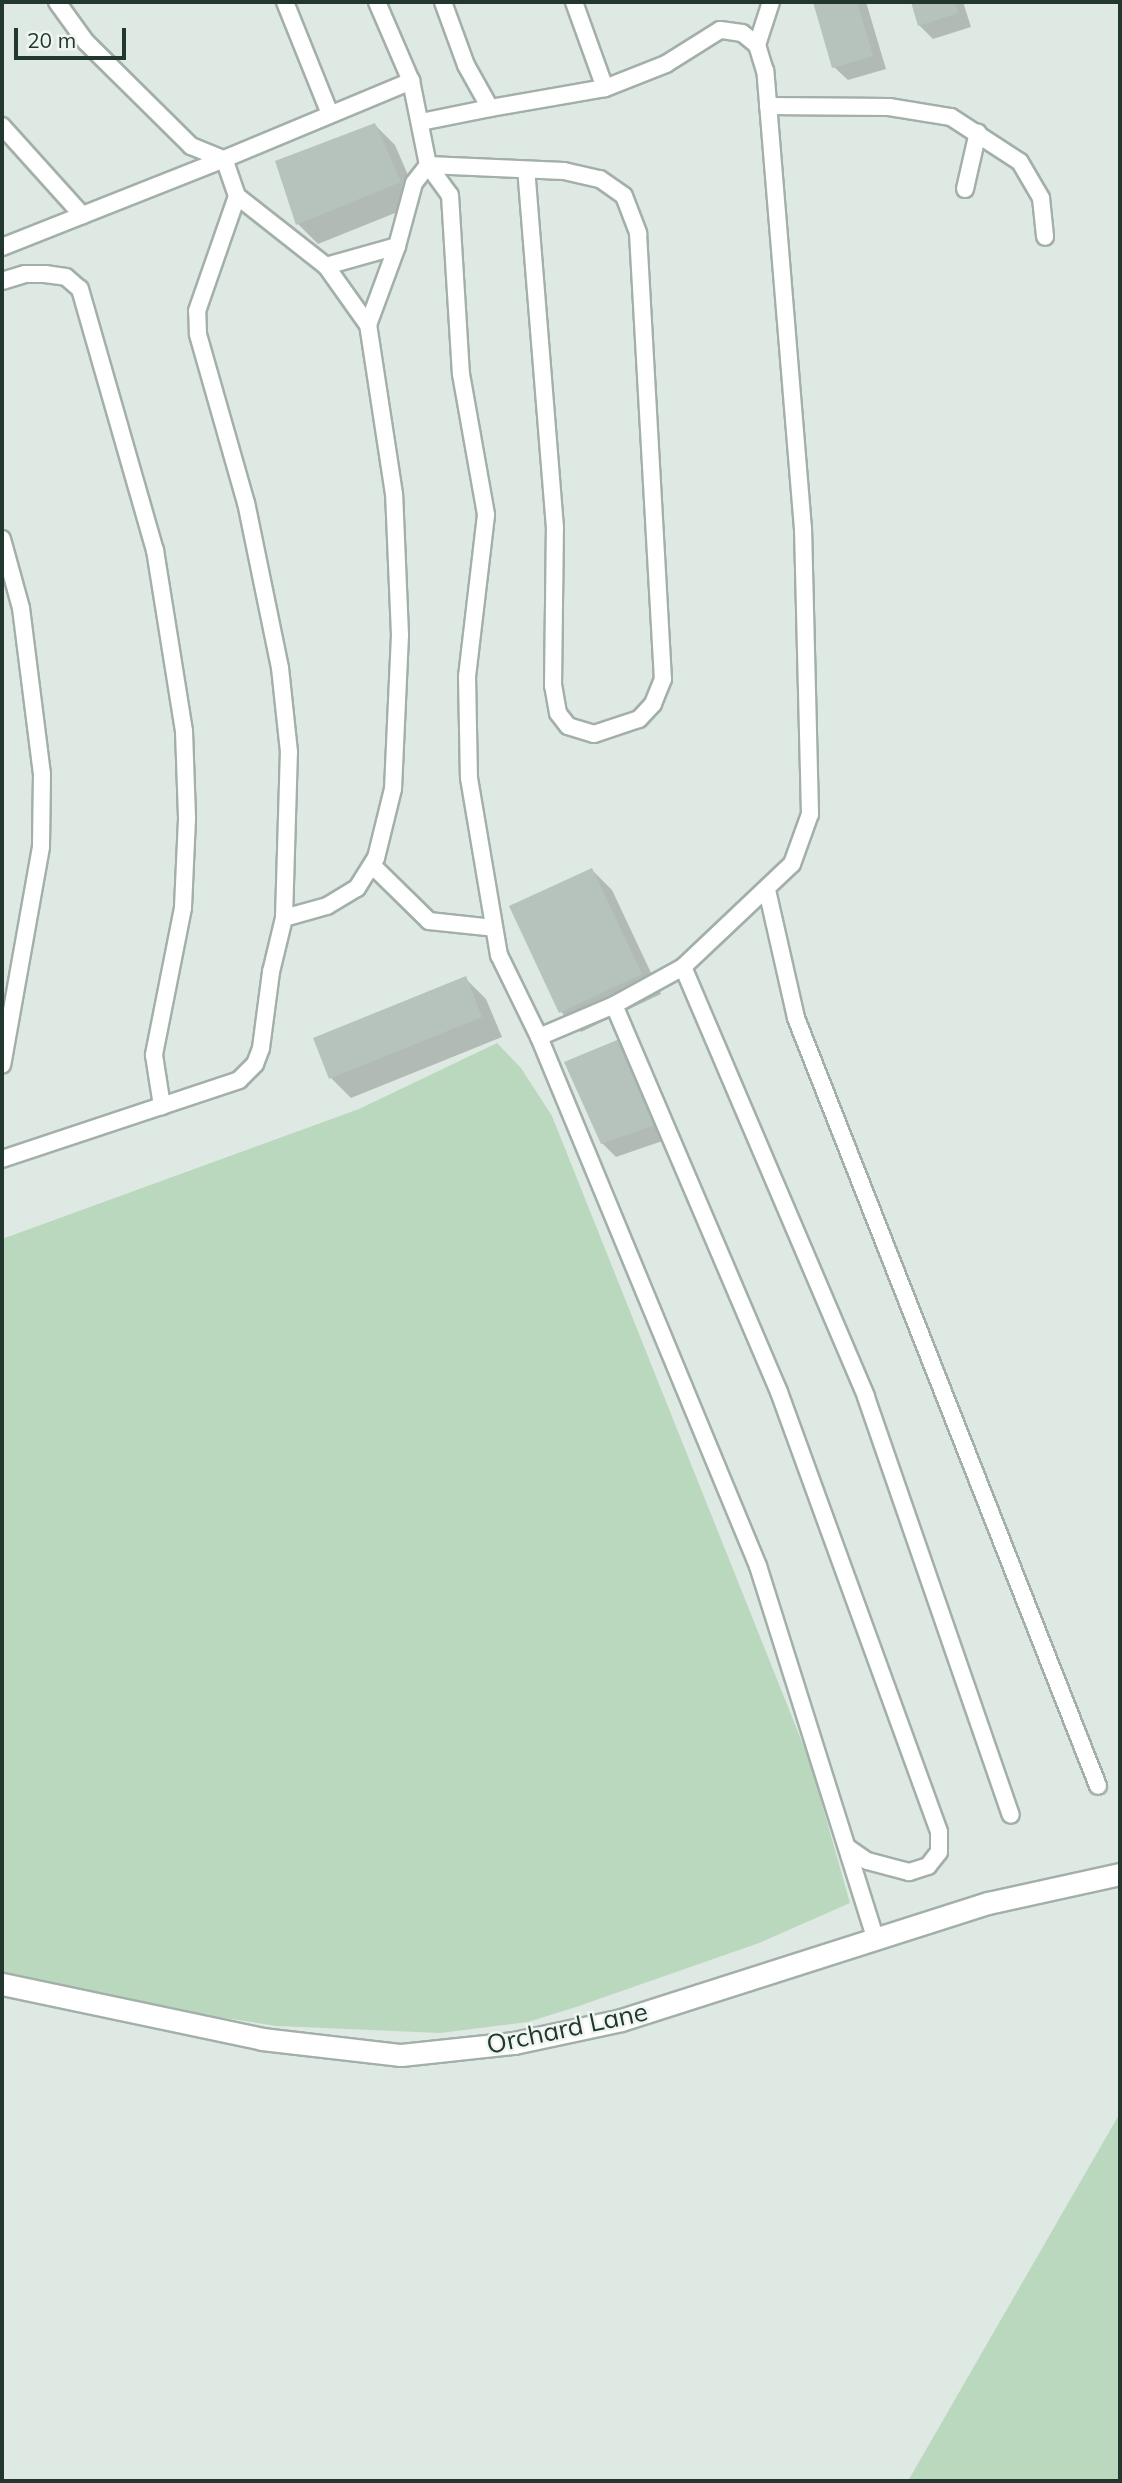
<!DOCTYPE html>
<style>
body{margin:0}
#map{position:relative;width:1122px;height:2483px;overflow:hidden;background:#dfe9e3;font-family:Mulish,sans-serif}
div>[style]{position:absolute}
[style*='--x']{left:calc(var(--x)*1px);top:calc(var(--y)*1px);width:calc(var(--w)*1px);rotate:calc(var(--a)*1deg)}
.green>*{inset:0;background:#bad8be}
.shadow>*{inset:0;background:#0003}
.building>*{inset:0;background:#b5c3bc}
.roads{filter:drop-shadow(2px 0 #a3b0a9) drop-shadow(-2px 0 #a3b0a9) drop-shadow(0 2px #a3b0a9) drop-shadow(0 -2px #a3b0a9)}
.lane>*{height:16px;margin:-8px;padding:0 8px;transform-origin:8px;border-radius:8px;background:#fff}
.street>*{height:21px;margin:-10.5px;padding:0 10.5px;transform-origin:10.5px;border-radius:10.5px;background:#fff}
span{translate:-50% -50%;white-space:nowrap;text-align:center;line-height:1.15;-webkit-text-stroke:5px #eff6f2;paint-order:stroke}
.street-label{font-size:26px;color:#22372e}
.frame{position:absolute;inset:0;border:4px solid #22372e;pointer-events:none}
.scale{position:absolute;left:14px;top:28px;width:112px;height:32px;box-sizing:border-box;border:4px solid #22372e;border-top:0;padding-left:9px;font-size:21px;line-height:24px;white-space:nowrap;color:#22372e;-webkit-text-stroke:5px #eff6f2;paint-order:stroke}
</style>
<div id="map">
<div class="green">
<div style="clip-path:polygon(497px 1043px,521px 1068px,552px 1116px,810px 1762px,850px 1903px,759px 1943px,576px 2007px,528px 2022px,440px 2033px,277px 2026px,103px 1999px,2px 1973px,2px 1239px,359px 1109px)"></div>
<div style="clip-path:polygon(1120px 2113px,1120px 2481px,908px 2481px)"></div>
</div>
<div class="shadow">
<div style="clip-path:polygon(814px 2px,866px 2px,886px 69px,848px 80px,834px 67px)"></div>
<div style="clip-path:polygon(912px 2px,963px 2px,971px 27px,933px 39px,919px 25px)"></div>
<div style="clip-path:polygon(375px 125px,395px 145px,420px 203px,318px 244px,298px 224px)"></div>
<div style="clip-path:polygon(592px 870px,612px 890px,661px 994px,581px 1032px,561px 1012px)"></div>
<div style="clip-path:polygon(465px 978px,486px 999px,502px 1037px,351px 1098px,331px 1078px)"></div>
<div style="clip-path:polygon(636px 1054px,671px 1138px,616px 1157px,602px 1143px)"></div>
</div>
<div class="building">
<div style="clip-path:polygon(813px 2px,857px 2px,873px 56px,832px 68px)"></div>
<div style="clip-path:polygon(911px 2px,955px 2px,958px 13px,918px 26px)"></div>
<div style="clip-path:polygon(375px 123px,401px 182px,296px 225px,275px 161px)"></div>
<div style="clip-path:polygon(592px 868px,642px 974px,559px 1013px,509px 906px)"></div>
<div style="clip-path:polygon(466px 976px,482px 1017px,329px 1079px,313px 1038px)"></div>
<div style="clip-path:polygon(622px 1038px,658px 1124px,601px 1144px,564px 1062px)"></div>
</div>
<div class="roads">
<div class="lane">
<div style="--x:57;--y:2;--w:49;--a:54.1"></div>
<div style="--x:86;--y:42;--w:148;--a:44.7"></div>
<div style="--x:191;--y:146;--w:35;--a:22"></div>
<div style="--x:285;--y:2;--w:121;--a:68.1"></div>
<div style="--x:574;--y:2;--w:91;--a:70.2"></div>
<div style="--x:757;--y:45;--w:45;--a:-72"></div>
<div style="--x:768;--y:106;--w:121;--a:0.5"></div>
<div style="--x:889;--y:107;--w:63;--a:9.2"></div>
<div style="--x:951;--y:117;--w:82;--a:33.1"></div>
<div style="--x:1020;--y:162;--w:42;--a:59.7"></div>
<div style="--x:1041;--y:198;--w:39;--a:84"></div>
<div style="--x:421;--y:122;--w:70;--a:-11.5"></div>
<div style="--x:490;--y:108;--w:49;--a:-119.2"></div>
<div style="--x:466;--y:65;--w:67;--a:-110.1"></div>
<div style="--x:2;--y:126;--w:120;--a:48"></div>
<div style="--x:428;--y:165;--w:37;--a:54"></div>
<div style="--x:450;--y:195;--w:179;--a:86.5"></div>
<div style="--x:461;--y:374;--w:143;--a:79.9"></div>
<div style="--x:486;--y:515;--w:162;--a:96.7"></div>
<div style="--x:467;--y:676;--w:102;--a:88.9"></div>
<div style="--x:469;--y:778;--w:180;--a:80.4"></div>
<div style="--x:499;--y:955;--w:91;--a:64"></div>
<div style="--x:539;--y:1037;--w:82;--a:-23.1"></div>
<div style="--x:614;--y:1005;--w:79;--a:-28.8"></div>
<div style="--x:683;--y:967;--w:150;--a:-43.4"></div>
<div style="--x:792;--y:864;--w:53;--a:-70.2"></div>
<div style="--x:810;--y:814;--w:285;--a:-91.4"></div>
<div style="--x:803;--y:529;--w:460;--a:-94.7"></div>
<div style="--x:765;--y:71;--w:27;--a:-107"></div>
<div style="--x:757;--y:45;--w:19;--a:-141"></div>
<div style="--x:742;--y:33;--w:22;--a:-172"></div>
<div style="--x:720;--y:30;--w:64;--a:147.8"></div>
<div style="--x:666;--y:64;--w:66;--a:158.5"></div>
<div style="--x:605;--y:88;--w:117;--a:170.1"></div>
<div style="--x:428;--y:165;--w:136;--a:2.5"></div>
<div style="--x:564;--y:171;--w:37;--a:13"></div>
<div style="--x:600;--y:179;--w:29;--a:35"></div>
<div style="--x:624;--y:196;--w:40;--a:69"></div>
<div style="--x:638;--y:233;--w:447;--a:86.8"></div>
<div style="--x:663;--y:679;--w:27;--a:112"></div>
<div style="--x:653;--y:704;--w:21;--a:133"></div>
<div style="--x:639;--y:719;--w:47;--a:161.6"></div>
<div style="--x:594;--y:734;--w:27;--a:-163"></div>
<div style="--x:568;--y:726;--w:16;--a:-128"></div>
<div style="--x:558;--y:713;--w:27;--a:-100"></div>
<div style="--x:553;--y:686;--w:158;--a:-89.3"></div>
<div style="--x:555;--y:528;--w:359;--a:-94.6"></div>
<div style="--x:965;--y:189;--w:58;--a:-77.2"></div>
<div style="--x:237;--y:196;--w:39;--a:-109"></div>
<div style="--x:224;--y:159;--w:203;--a:-22.6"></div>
<div style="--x:2;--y:247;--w:239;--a:-21.6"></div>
<div style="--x:326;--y:266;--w:72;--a:54.6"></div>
<div style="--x:2;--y:281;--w:24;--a:-17"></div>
<div style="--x:25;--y:274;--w:20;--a:0"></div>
<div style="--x:45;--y:274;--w:21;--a:8"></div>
<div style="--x:66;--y:277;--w:18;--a:41"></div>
<div style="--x:80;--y:289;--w:272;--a:74"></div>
<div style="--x:155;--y:550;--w:183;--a:80.9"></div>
<div style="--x:184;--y:731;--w:88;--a:88"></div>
<div style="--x:187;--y:819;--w:89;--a:92.6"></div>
<div style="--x:183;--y:908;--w:150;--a:101.2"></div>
<div style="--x:154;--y:1055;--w:52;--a:81.1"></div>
<div style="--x:2;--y:539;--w:72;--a:74.6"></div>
<div style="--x:21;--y:608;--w:167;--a:82.8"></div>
<div style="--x:42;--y:774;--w:73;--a:90.8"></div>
<div style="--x:41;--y:847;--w:221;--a:100.1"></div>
<div style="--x:372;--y:865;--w:80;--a:44.5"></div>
<div style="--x:429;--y:921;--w:65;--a:6.1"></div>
<div style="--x:767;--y:890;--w:131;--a:77.2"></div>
<div style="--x:796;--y:1018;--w:825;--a:68.53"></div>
<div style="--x:284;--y:918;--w:166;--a:-88.3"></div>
<div style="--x:289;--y:752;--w:84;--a:-96.1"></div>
<div style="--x:280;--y:668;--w:168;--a:-101.6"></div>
<div style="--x:246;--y:503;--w:176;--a:-105.9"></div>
<div style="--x:198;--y:334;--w:23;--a:-92"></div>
<div style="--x:197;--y:311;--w:122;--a:-70.8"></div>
<div style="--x:237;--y:196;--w:113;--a:38.2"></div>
<div style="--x:326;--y:266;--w:74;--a:-15.7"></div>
<div style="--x:683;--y:967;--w:467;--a:66.9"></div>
<div style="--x:866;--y:1397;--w:442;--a:70.9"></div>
<div style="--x:614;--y:1005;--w:421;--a:66.9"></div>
<div style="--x:779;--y:1392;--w:468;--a:70"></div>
<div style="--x:939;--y:1832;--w:20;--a:90"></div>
<div style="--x:939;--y:1852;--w:18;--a:128"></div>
<div style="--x:928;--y:1866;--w:20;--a:162"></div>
<div style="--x:909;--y:1872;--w:43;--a:-165.3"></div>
<div style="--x:867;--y:1861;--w:21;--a:-145"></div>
<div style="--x:539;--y:1037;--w:573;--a:67.51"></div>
<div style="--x:758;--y:1566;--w:389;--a:72.5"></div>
<div style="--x:2;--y:1159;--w:250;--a:-18.4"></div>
<div style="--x:239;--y:1080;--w:23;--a:-45"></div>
<div style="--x:255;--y:1064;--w:17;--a:-69"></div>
<div style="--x:261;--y:1048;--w:77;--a:-82.5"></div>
<div style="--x:271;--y:972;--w:56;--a:-76.5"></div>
<div style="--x:284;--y:918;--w:45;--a:-15.6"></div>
<div style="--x:327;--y:906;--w:35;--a:-31"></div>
<div style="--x:357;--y:888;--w:36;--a:-58"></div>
<div style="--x:376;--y:858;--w:71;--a:-76.2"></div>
<div style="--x:393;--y:789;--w:154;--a:-87.4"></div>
<div style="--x:400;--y:635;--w:141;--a:-92.4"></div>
<div style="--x:394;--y:494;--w:171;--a:-98.7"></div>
<div style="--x:368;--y:325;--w:84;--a:-69.8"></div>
<div style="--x:397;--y:246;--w:65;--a:-74.9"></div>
<div style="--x:414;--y:183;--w:23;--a:-52"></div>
<div style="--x:428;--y:165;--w:86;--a:-101.4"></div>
<div style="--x:411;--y:81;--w:86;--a:-113.3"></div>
</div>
<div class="street">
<div style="--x:2;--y:1984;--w:266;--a:11.9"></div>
<div style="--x:262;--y:2039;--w:140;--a:6.6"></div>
<div style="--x:401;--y:2055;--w:114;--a:-6.1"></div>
<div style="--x:514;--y:2043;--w:109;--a:-12.1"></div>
<div style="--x:621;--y:2020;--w:385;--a:-17.7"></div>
<div style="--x:988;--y:1903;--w:135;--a:-12.4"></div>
</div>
</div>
<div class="street-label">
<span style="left:567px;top:2028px;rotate:-12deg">Orchard Lane</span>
</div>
<div class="frame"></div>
<div class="scale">20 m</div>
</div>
